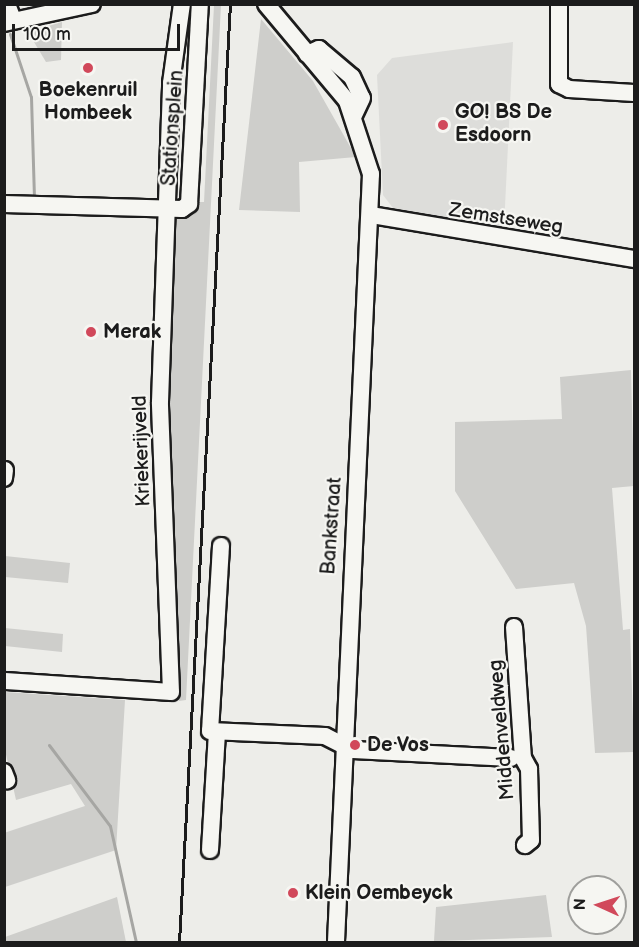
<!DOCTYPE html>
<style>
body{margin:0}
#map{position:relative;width:639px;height:947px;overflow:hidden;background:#edede9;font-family:"Balsamiq Sans",sans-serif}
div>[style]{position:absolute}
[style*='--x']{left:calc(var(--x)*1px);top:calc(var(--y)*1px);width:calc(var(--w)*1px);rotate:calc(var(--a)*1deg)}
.built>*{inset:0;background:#ddddda}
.green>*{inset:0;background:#cececb}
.stream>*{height:3px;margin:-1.5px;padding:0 1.5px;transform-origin:1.5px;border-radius:1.5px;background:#a6a6a3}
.roads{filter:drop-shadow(2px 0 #1c1c1c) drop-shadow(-2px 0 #1c1c1c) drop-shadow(0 2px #1c1c1c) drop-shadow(0 -2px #1c1c1c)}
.minor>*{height:16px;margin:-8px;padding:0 8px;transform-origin:8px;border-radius:8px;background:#f6f6f2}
.rail>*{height:3px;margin:-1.5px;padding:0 1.5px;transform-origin:1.5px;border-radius:1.5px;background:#1c1c1c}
.dots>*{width:16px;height:16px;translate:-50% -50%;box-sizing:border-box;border:3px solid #f6f6f2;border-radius:50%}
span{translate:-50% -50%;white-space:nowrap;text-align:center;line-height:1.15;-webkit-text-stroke:4.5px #f6f6f2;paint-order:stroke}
.poi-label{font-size:20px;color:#1c1c1c;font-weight:700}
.left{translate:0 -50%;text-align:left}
.street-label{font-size:20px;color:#1c1c1c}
.frame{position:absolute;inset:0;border:6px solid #1c1c1c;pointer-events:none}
.north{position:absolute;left:567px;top:875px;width:60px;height:60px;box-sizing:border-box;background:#f6f6f2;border:2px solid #9f9f9c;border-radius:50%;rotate:273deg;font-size:16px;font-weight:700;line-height:24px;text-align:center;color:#1c1c1c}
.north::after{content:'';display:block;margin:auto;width:21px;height:27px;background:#d1495b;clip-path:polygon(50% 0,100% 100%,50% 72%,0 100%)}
.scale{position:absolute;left:12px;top:24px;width:168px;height:27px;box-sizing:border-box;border:3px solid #1c1c1c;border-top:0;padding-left:8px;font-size:18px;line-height:21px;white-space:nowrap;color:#1c1c1c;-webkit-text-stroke:4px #f6f6f2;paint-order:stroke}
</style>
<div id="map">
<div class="built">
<div style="clip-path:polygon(513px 42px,504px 227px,393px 208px,383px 195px,377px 75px,392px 58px)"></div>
</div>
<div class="green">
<div style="clip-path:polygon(214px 5px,221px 5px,186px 700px,179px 701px,167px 488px,171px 220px,192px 215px,197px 202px,204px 202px)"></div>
<div style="clip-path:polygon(261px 19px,313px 81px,356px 157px,299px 162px,300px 212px,239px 210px)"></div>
<div style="clip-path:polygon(62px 22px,61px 60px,46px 62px,28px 32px)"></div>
<div style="clip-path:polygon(631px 370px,634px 486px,612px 488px,623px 630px,630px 629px,634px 752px,595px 753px,586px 626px,574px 583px,516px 589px,455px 491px,455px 422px,562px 419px,560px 377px)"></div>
<div style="clip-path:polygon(5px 556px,70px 563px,68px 583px,5px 577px)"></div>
<div style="clip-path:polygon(5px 628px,63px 634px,62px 652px,5px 646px)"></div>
<div style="clip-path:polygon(5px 692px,125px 700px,116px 850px,5px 887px,4px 833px,85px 806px,71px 784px,16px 800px,5px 750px)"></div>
<div style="clip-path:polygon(546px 895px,552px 937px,413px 942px,434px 941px,436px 907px)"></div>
<div style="clip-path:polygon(117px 897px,126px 942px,5px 942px,5px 937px)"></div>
</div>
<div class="stream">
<div style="--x:10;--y:34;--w:66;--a:71.6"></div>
<div style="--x:31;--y:97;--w:99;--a:88.3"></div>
<div style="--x:49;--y:745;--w:101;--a:53"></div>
<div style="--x:110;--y:826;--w:119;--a:77.4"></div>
</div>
<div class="roads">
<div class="minor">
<div style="--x:7;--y:4;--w:17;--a:69"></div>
<div style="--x:266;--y:4;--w:126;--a:50.1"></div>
<div style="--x:347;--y:101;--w:77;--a:71.8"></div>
<div style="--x:371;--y:174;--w:769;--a:92.61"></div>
<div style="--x:559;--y:4;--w:80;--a:90"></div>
<div style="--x:559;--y:84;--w:11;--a:27"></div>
<div style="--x:569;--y:89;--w:65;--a:3.5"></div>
<div style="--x:4;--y:23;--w:90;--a:-12.2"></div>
<div style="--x:307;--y:54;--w:13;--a:-23"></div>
<div style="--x:319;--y:49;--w:43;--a:40.3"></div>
<div style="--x:352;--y:77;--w:23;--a:65"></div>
<div style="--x:362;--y:98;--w:19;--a:115"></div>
<div style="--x:4;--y:204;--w:178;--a:1.6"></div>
<div style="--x:182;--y:209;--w:9;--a:-36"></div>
<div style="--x:189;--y:204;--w:200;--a:-86.9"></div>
<div style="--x:371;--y:215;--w:267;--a:9.5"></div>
<div style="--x:4;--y:478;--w:8;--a:-83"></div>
<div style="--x:221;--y:546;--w:185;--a:93.4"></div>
<div style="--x:210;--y:731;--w:115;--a:2.5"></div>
<div style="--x:325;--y:736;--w:31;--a:27"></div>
<div style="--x:353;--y:750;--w:158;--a:2.9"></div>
<div style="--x:514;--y:627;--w:131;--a:86.1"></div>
<div style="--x:523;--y:758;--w:13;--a:61"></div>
<div style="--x:529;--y:769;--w:71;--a:88.4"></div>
<div style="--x:531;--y:840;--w:8;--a:140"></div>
<div style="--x:4;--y:681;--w:167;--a:3.8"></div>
<div style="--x:171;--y:692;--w:290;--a:-92.2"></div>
<div style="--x:160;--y:402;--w:319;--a:-88"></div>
<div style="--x:171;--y:83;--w:80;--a:-82.1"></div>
<div style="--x:4;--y:772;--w:9;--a:69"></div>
<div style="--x:210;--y:850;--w:118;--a:-86.6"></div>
</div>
</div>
<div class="rail">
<div style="--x:179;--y:942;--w:939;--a:-86.89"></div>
</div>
<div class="dots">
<div style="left:88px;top:68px;background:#d1495b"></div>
<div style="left:443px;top:125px;background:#d1495b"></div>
<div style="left:91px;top:332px;background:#d1495b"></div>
<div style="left:355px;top:745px;background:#d1495b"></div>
<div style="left:293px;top:893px;background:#d1495b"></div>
</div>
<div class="poi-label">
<span style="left:88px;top:102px">Boekenruil<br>Hombeek</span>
<span class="left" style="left:455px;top:124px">GO! BS De<br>Esdoorn</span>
<span class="left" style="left:103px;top:332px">Merak</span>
<span class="left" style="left:367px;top:745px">De Vos</span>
<span class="left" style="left:305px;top:893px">Klein Oembeyck</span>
</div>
<div class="street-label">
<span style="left:173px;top:128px;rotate:-86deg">Stationsplein</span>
<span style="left:506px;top:219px;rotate:9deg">Zemstseweg</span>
<span style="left:142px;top:451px;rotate:-92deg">Kriekerijveld</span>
<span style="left:332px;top:526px;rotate:-86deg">Bankstraat</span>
<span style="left:502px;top:730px;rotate:-95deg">Middenveldweg</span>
</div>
<div class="frame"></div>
<div class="north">N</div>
<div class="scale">100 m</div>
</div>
